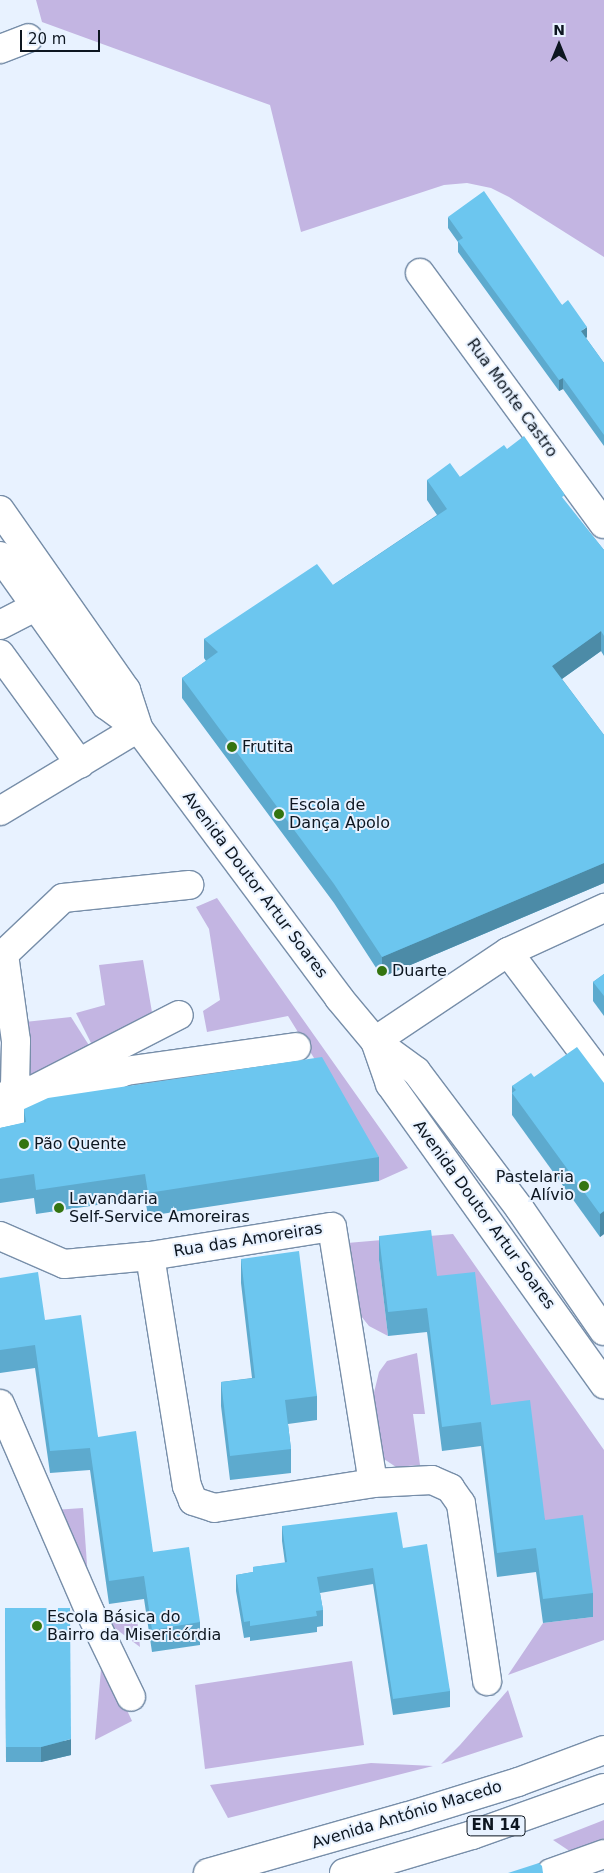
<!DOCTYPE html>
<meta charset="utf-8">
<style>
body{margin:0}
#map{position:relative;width:604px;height:1873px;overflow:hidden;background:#e8f2ff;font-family:"DejaVu Sans",sans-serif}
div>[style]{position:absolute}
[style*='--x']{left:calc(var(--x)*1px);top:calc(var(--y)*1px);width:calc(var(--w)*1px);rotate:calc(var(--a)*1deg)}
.green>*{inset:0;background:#c3b5e2}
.roads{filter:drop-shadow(1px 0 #778ea9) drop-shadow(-1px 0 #778ea9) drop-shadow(0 1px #778ea9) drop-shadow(0 -1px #778ea9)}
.minor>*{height:28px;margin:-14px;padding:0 14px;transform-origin:14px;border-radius:14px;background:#fff}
.highway>*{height:28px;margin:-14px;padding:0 14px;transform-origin:14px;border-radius:14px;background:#fff}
.wall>*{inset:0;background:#5daace}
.shaded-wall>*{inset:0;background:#4c8ba7}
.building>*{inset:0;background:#6cc6ef}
.dots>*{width:14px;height:14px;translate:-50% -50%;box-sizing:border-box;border:2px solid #e8f2ff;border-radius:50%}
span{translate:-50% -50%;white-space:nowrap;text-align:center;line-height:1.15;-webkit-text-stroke:4px #e8f2ff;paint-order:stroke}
.shield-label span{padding:1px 4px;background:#e8f2ff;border:1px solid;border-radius:4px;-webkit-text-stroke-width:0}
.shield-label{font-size:15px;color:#0d1620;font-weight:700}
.street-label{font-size:16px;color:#0d1620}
.poi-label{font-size:16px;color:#0d1620}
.left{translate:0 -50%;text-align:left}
.right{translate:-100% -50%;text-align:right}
.north{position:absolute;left:534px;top:20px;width:50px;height:50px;-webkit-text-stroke:4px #e8f2ff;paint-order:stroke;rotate:0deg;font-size:14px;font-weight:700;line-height:20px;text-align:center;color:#0d1620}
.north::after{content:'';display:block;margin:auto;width:18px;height:22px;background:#0d1620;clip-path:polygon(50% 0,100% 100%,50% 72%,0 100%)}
.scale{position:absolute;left:20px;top:30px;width:80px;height:22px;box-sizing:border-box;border:2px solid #0d1620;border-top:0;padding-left:6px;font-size:15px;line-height:18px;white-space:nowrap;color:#0d1620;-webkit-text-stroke:4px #e8f2ff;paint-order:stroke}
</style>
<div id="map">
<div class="green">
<div style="clip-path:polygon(36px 0,604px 0,604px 257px,509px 197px,491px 188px,467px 183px,444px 185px,301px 232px,270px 105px,42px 22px)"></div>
<div style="clip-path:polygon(217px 898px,408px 1168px,379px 1181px,322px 1081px,322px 1071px,288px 1016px,207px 1032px,203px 1011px,220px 1000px,209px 929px,196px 907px)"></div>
<div style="clip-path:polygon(143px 960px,153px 1018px,96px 1053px,76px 1013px,105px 1005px,99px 965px)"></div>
<div style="clip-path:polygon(71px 1017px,92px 1050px,30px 1080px,25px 1022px)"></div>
<div style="clip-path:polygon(453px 1234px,604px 1450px,604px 1640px,508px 1675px,543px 1623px,593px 1617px,545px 1544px,491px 1429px,379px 1260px,388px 1336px,369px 1326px,357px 1311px,347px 1243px)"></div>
<div style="clip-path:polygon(417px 1353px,425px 1414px,413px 1414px,420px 1465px,396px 1467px,381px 1457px,372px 1401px,379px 1372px,387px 1361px)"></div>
<div style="clip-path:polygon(83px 1508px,89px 1593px,54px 1510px)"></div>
<div style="clip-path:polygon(137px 1618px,140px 1647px,108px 1623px)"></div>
<div style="clip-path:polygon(102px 1657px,132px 1721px,95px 1740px)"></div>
<div style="clip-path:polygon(352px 1661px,364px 1745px,205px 1769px,195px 1685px)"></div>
<div style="clip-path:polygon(508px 1690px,523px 1737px,441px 1764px,460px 1745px)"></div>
<div style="clip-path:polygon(371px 1763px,433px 1766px,228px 1818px,210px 1785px)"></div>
<div style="clip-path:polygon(604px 1820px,604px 1843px,574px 1854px,553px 1840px)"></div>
</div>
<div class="roads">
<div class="minor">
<div style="--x:0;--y:49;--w:30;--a:-21"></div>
<div style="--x:420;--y:273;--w:311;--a:53.8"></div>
<div style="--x:0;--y:510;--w:220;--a:55"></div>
<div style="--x:126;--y:690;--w:40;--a:72"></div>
<div style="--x:0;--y:556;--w:183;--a:54.6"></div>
<div style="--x:106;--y:705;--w:39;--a:36"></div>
<div style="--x:138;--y:728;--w:337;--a:53.3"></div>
<div style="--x:339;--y:998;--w:56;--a:50.1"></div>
<div style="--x:375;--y:1041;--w:51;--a:36.2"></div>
<div style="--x:416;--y:1071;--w:173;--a:53"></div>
<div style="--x:520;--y:1209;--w:148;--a:55.5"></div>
<div style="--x:0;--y:625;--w:42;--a:-27.2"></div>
<div style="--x:0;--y:654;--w:136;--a:54"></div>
<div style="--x:0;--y:811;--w:161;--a:-31"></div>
<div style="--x:508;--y:952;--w:160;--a:53.1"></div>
<div style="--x:375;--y:1041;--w:46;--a:70.8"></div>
<div style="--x:390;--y:1084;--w:369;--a:54.5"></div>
<div style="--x:375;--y:1041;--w:160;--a:-33.8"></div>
<div style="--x:508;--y:952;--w:106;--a:-24.6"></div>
<div style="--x:15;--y:1086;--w:17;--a:17"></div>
<div style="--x:31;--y:1091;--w:166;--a:-27.2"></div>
<div style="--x:0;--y:1107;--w:26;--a:-54"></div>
<div style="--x:15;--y:1086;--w:45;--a:-88.7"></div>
<div style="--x:16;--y:1041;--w:88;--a:-97.9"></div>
<div style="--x:4;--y:954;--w:81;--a:-43.5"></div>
<div style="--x:63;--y:898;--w:127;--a:-5.9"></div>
<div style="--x:0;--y:1126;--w:137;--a:-23.6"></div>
<div style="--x:126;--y:1071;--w:172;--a:-8"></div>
<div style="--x:0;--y:1236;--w:70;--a:23.6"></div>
<div style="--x:64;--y:1264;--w:86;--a:-5.3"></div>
<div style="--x:150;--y:1256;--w:184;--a:-9.1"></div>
<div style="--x:332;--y:1227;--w:259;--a:80.9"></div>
<div style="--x:150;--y:1256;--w:233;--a:80.9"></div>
<div style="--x:187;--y:1486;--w:16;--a:68"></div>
<div style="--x:193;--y:1501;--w:22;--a:18"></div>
<div style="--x:214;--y:1508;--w:161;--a:-8.9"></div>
<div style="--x:373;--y:1483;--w:59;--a:-2.9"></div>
<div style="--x:432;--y:1480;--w:20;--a:24"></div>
<div style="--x:450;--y:1488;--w:19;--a:55"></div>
<div style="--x:461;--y:1504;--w:179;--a:81.6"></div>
<div style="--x:0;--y:1404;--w:227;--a:66.6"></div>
<div style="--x:90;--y:1612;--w:94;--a:64.2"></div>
<div style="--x:551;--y:1873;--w:56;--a:-19.7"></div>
</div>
<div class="highway">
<div style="--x:208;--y:1873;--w:205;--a:-15.9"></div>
<div style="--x:405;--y:1817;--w:118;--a:-17.2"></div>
<div style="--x:518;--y:1782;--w:92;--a:-20.4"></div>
<div style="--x:344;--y:1873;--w:134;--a:-16.5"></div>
<div style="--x:472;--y:1835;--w:140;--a:-19.6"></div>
</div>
</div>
<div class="wall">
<div style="clip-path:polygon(448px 217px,562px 305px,587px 337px,586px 338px,604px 363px,604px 446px,563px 389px,559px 391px,458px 252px,458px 242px,448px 228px)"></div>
<div style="clip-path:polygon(507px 449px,565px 502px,604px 550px,604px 656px,601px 651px,562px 679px,604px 735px,604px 883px,382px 977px,334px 903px,182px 698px,182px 678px,206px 661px,204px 658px,204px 639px,333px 585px,437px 515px,427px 500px,427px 480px,460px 477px)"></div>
<div style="clip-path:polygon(604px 974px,604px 1016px,593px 1001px,593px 982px)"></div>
<div style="clip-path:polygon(534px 1077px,604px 1083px,604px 1234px,600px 1237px,512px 1115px,512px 1086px)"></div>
<div style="clip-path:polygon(24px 1109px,379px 1157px,379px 1181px,148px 1216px,145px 1198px,36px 1214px,34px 1198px,0 1203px,0 1128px,24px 1123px)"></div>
<div style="clip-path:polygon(379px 1236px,437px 1276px,491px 1405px,545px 1520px,593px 1593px,593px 1617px,543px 1623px,536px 1572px,497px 1577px,481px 1446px,442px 1451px,427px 1332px,388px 1336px,379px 1260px)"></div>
<div style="clip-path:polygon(241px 1259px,317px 1396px,317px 1420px,288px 1424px,291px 1449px,291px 1473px,230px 1480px,221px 1406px,221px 1382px,252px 1378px,241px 1283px)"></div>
<div style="clip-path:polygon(0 1278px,45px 1320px,98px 1437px,153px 1552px,200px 1622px,200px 1645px,152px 1652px,144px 1599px,109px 1604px,90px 1470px,50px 1473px,35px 1368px,0 1373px)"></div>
<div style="clip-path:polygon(282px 1526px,403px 1548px,450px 1691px,450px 1707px,393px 1715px,373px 1584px,320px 1593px,323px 1610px,323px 1626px,317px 1627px,317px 1632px,250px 1641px,250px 1637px,244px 1638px,236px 1591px,236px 1575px,253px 1572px,253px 1567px,285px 1563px,282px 1541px)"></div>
<div style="clip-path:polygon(5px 1608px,71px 1755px,41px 1762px,6px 1762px)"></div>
</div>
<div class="shaded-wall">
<div style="clip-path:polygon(587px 327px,587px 337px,581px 342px,581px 331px)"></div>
<div style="clip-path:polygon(563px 378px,563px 389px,559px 391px,559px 380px)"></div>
<div style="clip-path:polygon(601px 631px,601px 651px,552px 686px,552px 666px)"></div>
<div style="clip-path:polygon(604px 863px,604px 883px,382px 977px,382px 957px)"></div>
<div style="clip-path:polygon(604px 1211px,604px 1234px,600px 1237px,600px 1214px)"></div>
<div style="clip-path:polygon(71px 1739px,71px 1755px,41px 1762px,41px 1747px)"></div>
</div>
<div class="building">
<div style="clip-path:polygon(484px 191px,562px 305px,568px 300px,587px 327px,581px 331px,604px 363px,604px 435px,563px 378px,559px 380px,458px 241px,463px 238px,448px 217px)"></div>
<div style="clip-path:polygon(524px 436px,565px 495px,562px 497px,604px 550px,604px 636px,601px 631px,552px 666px,604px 735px,604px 863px,382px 957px,334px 884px,182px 678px,218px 652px,204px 639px,317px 564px,333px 585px,447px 509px,427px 480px,450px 463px,460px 477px,504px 445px,507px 449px)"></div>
<div style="clip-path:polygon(604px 974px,604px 996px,593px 982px)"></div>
<div style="clip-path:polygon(577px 1047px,604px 1083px,604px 1211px,600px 1214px,512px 1093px,516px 1090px,512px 1086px,531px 1073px,534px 1077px)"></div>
<div style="clip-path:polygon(322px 1057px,379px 1157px,148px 1193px,145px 1174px,36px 1190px,34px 1174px,0 1179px,0 1128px,26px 1122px,24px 1109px,48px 1098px)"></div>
<div style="clip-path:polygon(431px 1230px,437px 1276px,475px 1272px,491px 1405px,530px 1400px,545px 1520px,583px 1515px,593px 1593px,543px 1599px,536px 1548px,497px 1553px,481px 1422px,442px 1427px,427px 1308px,388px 1312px,379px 1236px)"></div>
<div style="clip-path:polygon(299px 1251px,317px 1396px,285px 1400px,291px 1449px,230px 1456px,221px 1382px,255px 1378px,241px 1259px)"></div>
<div style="clip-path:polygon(38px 1272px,45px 1320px,81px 1315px,98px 1437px,136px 1431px,153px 1552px,189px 1547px,200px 1622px,152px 1630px,144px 1576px,109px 1581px,90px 1448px,50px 1451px,35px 1345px,0 1350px,0 1278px)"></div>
<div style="clip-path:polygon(397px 1512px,403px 1548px,427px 1544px,450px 1691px,393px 1699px,373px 1568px,317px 1577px,323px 1610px,316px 1611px,317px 1616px,250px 1626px,250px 1621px,244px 1622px,236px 1575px,253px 1572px,253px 1567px,287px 1562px,282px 1526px)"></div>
<div style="clip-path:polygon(5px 1608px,70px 1608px,71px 1739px,41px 1747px,6px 1747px)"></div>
<div style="clip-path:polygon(539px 1863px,542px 1866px,543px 1873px,508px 1873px)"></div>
</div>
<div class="dots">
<div style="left:232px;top:747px;background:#347410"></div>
<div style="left:279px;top:814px;background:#347410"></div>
<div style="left:382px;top:971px;background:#347410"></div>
<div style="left:24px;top:1144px;background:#347410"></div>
<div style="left:584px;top:1186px;background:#347410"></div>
<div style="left:59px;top:1208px;background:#347410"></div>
<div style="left:37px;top:1626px;background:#347410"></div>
</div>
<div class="shield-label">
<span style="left:496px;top:1826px">EN 14</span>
</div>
<div class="street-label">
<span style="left:512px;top:398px;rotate:54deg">Rua Monte Castro</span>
<span style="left:255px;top:885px;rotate:53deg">Avenida Doutor Artur Soares</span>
<span style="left:484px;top:1215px;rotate:54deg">Avenida Doutor Artur Soares</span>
<span style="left:248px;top:1240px;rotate:-9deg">Rua das Amoreiras</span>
<span style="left:407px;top:1815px;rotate:-17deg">Avenida António Macedo</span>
</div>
<div class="poi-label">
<span class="left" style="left:242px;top:747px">Frutita</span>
<span class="left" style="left:289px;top:814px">Escola de<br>Dança Apolo</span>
<span class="left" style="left:392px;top:971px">Duarte</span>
<span class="left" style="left:34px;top:1144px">Pão Quente</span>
<span class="right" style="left:574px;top:1186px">Pastelaria<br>Alívio</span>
<span class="left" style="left:69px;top:1208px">Lavandaria<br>Self-Service Amoreiras</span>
<span class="left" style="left:47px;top:1626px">Escola Básica do<br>Bairro da Misericórdia</span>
</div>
<div class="north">N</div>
<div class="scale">20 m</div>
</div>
